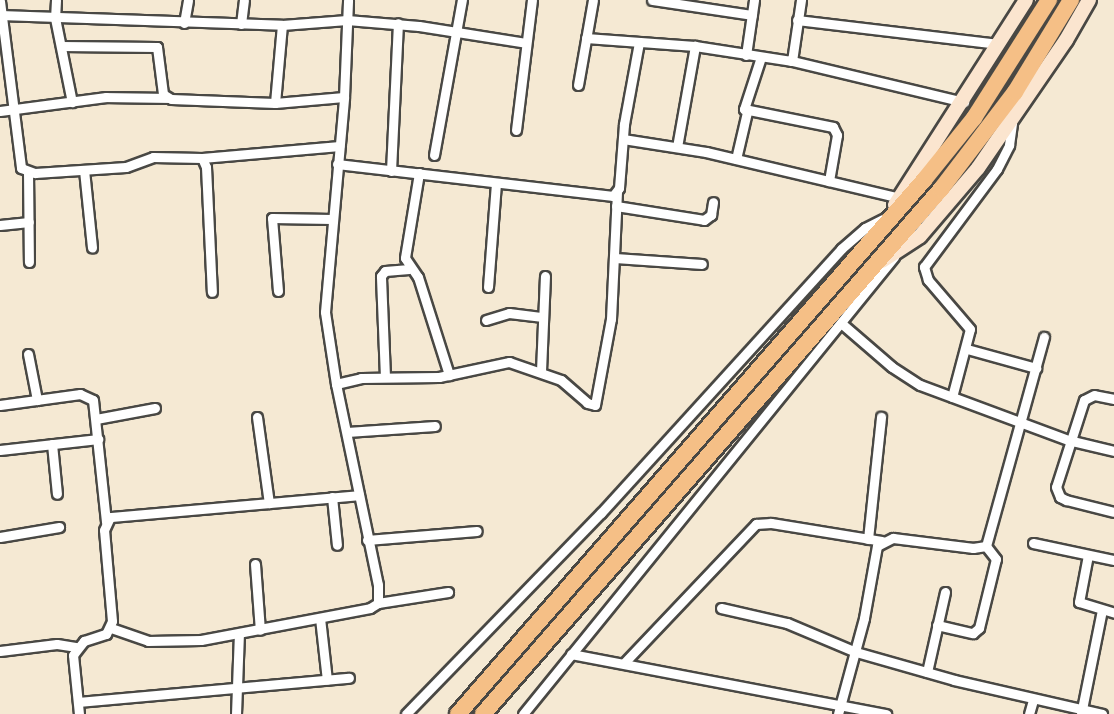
<!DOCTYPE html>
<style>
body{margin:0}
#map{position:relative;width:1114px;height:714px;overflow:hidden;background:#f5e9d3;font-family:Kalam,sans-serif}
div>[style]{position:absolute}
[style*='--x']{left:calc(var(--x)*1px);top:calc(var(--y)*1px);width:calc(var(--w)*1px);rotate:calc(var(--a)*1deg)}
.roads{filter:drop-shadow(2px 0 #494844) drop-shadow(-2px 0 #494844) drop-shadow(0 2px #494844) drop-shadow(0 -2px #494844)}
.street>*{height:9px;margin:-4.5px;padding:0 4.5px;transform-origin:4.5px;border-radius:4.5px;background:#fff}
.secondary>*{height:14px;margin:-7px;padding:0 7px;transform-origin:7px;border-radius:7px;background:#fbe5cf}
.highway>*{height:16px;margin:-8px;padding:0 8px;transform-origin:8px;border-radius:8px;background:#f5bf86}
span{translate:-50% -50%;white-space:nowrap;text-align:center;line-height:1.15;-webkit-text-stroke:5px #fbf7ec;paint-order:stroke}
</style>
<div id="map">
<div class="roads">
<div class="street">
<div style="--x:56;--y:0;--w:18;--a:93"></div>
<div style="--x:55;--y:18;--w:86;--a:78.6"></div>
<div style="--x:652;--y:0;--w:101;--a:8.5"></div>
<div style="--x:0;--y:1;--w:168;--a:82.8"></div>
<div style="--x:21;--y:168;--w:15;--a:20"></div>
<div style="--x:35;--y:173;--w:91;--a:-3.8"></div>
<div style="--x:126;--y:167;--w:29;--a:-20"></div>
<div style="--x:153;--y:157;--w:49;--a:1.2"></div>
<div style="--x:202;--y:158;--w:10;--a:66"></div>
<div style="--x:206;--y:167;--w:125;--a:87.3"></div>
<div style="--x:0;--y:15;--w:282;--a:2"></div>
<div style="--x:282;--y:25;--w:65;--a:-4.4"></div>
<div style="--x:347;--y:20;--w:72;--a:4.8"></div>
<div style="--x:419;--y:26;--w:108;--a:9"></div>
<div style="--x:797;--y:20;--w:203;--a:6.8"></div>
<div style="--x:184;--y:23;--w:23;--a:-80"></div>
<div style="--x:241;--y:24;--w:24;--a:-83"></div>
<div style="--x:586;--y:38;--w:109;--a:4.2"></div>
<div style="--x:695;--y:46;--w:98;--a:8.8"></div>
<div style="--x:792;--y:61;--w:177;--a:13.4"></div>
<div style="--x:61;--y:46;--w:96;--a:0.6"></div>
<div style="--x:157;--y:47;--w:47;--a:82.7"></div>
<div style="--x:163;--y:94;--w:9;--a:32"></div>
<div style="--x:171;--y:99;--w:104;--a:2.2"></div>
<div style="--x:275;--y:103;--w:69;--a:-5"></div>
<div style="--x:746;--y:55;--w:56;--a:-81.7"></div>
<div style="--x:761;--y:57;--w:55;--a:108.1"></div>
<div style="--x:744;--y:109;--w:91;--a:11.4"></div>
<div style="--x:833;--y:127;--w:9;--a:63"></div>
<div style="--x:837;--y:135;--w:47;--a:99.9"></div>
<div style="--x:792;--y:61;--w:62;--a:-81.6"></div>
<div style="--x:578;--y:85;--w:86;--a:-80"></div>
<div style="--x:275;--y:103;--w:78;--a:-84.9"></div>
<div style="--x:0;--y:111;--w:107;--a:-7.5"></div>
<div style="--x:106;--y:97;--w:61;--a:0.9"></div>
<div style="--x:516;--y:130;--w:131;--a:-83"></div>
<div style="--x:623;--y:139;--w:84;--a:8.9"></div>
<div style="--x:706;--y:152;--w:199;--a:13.3"></div>
<div style="--x:677;--y:147;--w:103;--a:-79.9"></div>
<div style="--x:434;--y:155;--w:158;--a:-79.8"></div>
<div style="--x:202;--y:158;--w:138;--a:-5"></div>
<div style="--x:736;--y:159;--w:48;--a:-76.8"></div>
<div style="--x:337;--y:164;--w:278;--a:6.6"></div>
<div style="--x:613;--y:196;--w:10;--a:-53"></div>
<div style="--x:619;--y:188;--w:64;--a:-85.5"></div>
<div style="--x:624;--y:124;--w:83;--a:-79.6"></div>
<div style="--x:84;--y:170;--w:78;--a:84.1"></div>
<div style="--x:391;--y:171;--w:148;--a:-87.3"></div>
<div style="--x:28;--y:172;--w:90;--a:89.4"></div>
<div style="--x:419;--y:173;--w:86;--a:99.4"></div>
<div style="--x:405;--y:258;--w:23;--a:56"></div>
<div style="--x:418;--y:277;--w:103;--a:72.4"></div>
<div style="--x:616;--y:206;--w:89;--a:9"></div>
<div style="--x:704;--y:220;--w:9;--a:-36"></div>
<div style="--x:711;--y:215;--w:13;--a:-81"></div>
<div style="--x:0;--y:225;--w:29;--a:-6"></div>
<div style="--x:615;--y:258;--w:87;--a:3.9"></div>
<div style="--x:488;--y:287;--w:104;--a:-85.6"></div>
<div style="--x:278;--y:291;--w:73;--a:-94.7"></div>
<div style="--x:272;--y:218;--w:60;--a:1"></div>
<div style="--x:486;--y:320;--w:24;--a:-17"></div>
<div style="--x:509;--y:313;--w:34;--a:7"></div>
<div style="--x:841;--y:323;--w:67;--a:40.8"></div>
<div style="--x:892;--y:367;--w:33;--a:33"></div>
<div style="--x:920;--y:385;--w:158;--a:20.4"></div>
<div style="--x:1068;--y:440;--w:47;--a:13.4"></div>
<div style="--x:967;--y:349;--w:72;--a:15.4"></div>
<div style="--x:28;--y:354;--w:47;--a:78.9"></div>
<div style="--x:541;--y:371;--w:95;--a:-87.6"></div>
<div style="--x:385;--y:377;--w:101;--a:-92.3"></div>
<div style="--x:381;--y:276;--w:6;--a:-51"></div>
<div style="--x:385;--y:271;--w:24;--a:-5"></div>
<div style="--x:336;--y:384;--w:26;--a:-13"></div>
<div style="--x:361;--y:378;--w:78;--a:-0.7"></div>
<div style="--x:439;--y:377;--w:72;--a:-12.1"></div>
<div style="--x:509;--y:362;--w:55;--a:19.1"></div>
<div style="--x:561;--y:380;--w:35;--a:41"></div>
<div style="--x:587;--y:403;--w:8;--a:14"></div>
<div style="--x:595;--y:405;--w:87;--a:-79.5"></div>
<div style="--x:611;--y:319;--w:127;--a:-87.3"></div>
<div style="--x:952;--y:397;--w:70;--a:-75.2"></div>
<div style="--x:970;--y:329;--w:65;--a:-130.6"></div>
<div style="--x:928;--y:280;--w:14;--a:-107"></div>
<div style="--x:924;--y:267;--w:122;--a:-53.3"></div>
<div style="--x:997;--y:169;--w:27;--a:-63"></div>
<div style="--x:1009;--y:145;--w:22;--a:-82"></div>
<div style="--x:1114;--y:399;--w:20;--a:-169"></div>
<div style="--x:1094;--y:395;--w:11;--a:153"></div>
<div style="--x:1084;--y:400;--w:91;--a:107.8"></div>
<div style="--x:1056;--y:487;--w:11;--a:68"></div>
<div style="--x:1060;--y:497;--w:7;--a:27"></div>
<div style="--x:1066;--y:500;--w:49;--a:14"></div>
<div style="--x:0;--y:405;--w:81;--a:-7.8"></div>
<div style="--x:80;--y:394;--w:14;--a:25"></div>
<div style="--x:93;--y:400;--w:123;--a:83.9"></div>
<div style="--x:257;--y:417;--w:87;--a:82.1"></div>
<div style="--x:96;--y:419;--w:60;--a:-10.6"></div>
<div style="--x:347;--y:432;--w:88;--a:-3.9"></div>
<div style="--x:52;--y:444;--w:50;--a:84.3"></div>
<div style="--x:0;--y:450;--w:99;--a:-6.4"></div>
<div style="--x:332;--y:497;--w:48;--a:84.1"></div>
<div style="--x:0;--y:537;--w:60;--a:-9.6"></div>
<div style="--x:868;--y:539;--w:123;--a:-83.9"></div>
<div style="--x:367;--y:540;--w:110;--a:-4.7"></div>
<div style="--x:1033;--y:543;--w:83;--a:11.9"></div>
<div style="--x:1088;--y:555;--w:48;--a:100.8"></div>
<div style="--x:1079;--y:602;--w:37;--a:17"></div>
<div style="--x:255;--y:564;--w:66;--a:85.7"></div>
<div style="--x:378;--y:603;--w:71;--a:-8.9"></div>
<div style="--x:721;--y:608;--w:68;--a:12.8"></div>
<div style="--x:787;--y:623;--w:75;--a:22.8"></div>
<div style="--x:856;--y:652;--w:102;--a:15.9"></div>
<div style="--x:954;--y:680;--w:152;--a:12.9"></div>
<div style="--x:320;--y:618;--w:62;--a:83.6"></div>
<div style="--x:937;--y:625;--w:37;--a:13"></div>
<div style="--x:973;--y:633;--w:8;--a:-40"></div>
<div style="--x:979;--y:628;--w:71;--a:-76.2"></div>
<div style="--x:996;--y:559;--w:16;--a:-128"></div>
<div style="--x:111;--y:628;--w:39;--a:19"></div>
<div style="--x:148;--y:641;--w:53;--a:-1.1"></div>
<div style="--x:201;--y:640;--w:172;--a:-10.7"></div>
<div style="--x:370;--y:608;--w:9;--a:-32"></div>
<div style="--x:378;--y:603;--w:18;--a:-90"></div>
<div style="--x:378;--y:585;--w:205;--a:-101.8"></div>
<div style="--x:336;--y:384;--w:73;--a:-98.7"></div>
<div style="--x:325;--y:312;--w:216;--a:-84.9"></div>
<div style="--x:344;--y:97;--w:97;--a:-87.6"></div>
<div style="--x:0;--y:651;--w:57;--a:-7"></div>
<div style="--x:57;--y:644;--w:20;--a:9"></div>
<div style="--x:571;--y:654;--w:321;--a:10.8"></div>
<div style="--x:624;--y:663;--w:192;--a:-46.5"></div>
<div style="--x:756;--y:524;--w:15;--a:-4"></div>
<div style="--x:771;--y:523;--w:112;--a:9.2"></div>
<div style="--x:927;--y:672;--w:82;--a:-77.3"></div>
<div style="--x:78;--y:702;--w:272;--a:-5.1"></div>
<div style="--x:79;--y:714;--w:59;--a:-95.8"></div>
<div style="--x:73;--y:655;--w:18;--a:-52"></div>
<div style="--x:84;--y:641;--w:23;--a:-18"></div>
<div style="--x:106;--y:634;--w:14;--a:-65"></div>
<div style="--x:112;--y:621;--w:91;--a:-95"></div>
<div style="--x:104;--y:530;--w:14;--a:-65"></div>
<div style="--x:110;--y:517;--w:250;--a:-5"></div>
<div style="--x:236;--y:714;--w:80;--a:-87.9"></div>
<div style="--x:406;--y:714;--w:280;--a:-45.9"></div>
<div style="--x:601;--y:513;--w:357;--a:-47.7"></div>
<div style="--x:841;--y:249;--w:32;--a:-41"></div>
<div style="--x:865;--y:228;--w:25;--a:-27"></div>
<div style="--x:523;--y:714;--w:589;--a:-50.93"></div>
<div style="--x:838;--y:714;--w:99;--a:-74.8"></div>
<div style="--x:864;--y:618;--w:73;--a:-79.8"></div>
<div style="--x:877;--y:546;--w:18;--a:-27"></div>
<div style="--x:893;--y:538;--w:81;--a:7.1"></div>
<div style="--x:973;--y:548;--w:13;--a:-9"></div>
<div style="--x:986;--y:546;--w:217;--a:-74.5"></div>
<div style="--x:1029;--y:714;--w:15;--a:-74"></div>
<div style="--x:1081;--y:714;--w:106;--a:-78.6"></div>
</div>
<div class="secondary">
<div style="--x:895;--y:205;--w:243;--a:-57.4"></div>
<div style="--x:882;--y:261;--w:45;--a:-33.3"></div>
<div style="--x:920;--y:236;--w:89;--a:-49.5"></div>
<div style="--x:978;--y:168;--w:155;--a:-55.5"></div>
<div style="--x:1066;--y:40;--w:46;--a:-60.1"></div>
</div>
<div class="highway">
<div style="--x:458;--y:714;--w:709;--a:-48.89"></div>
<div style="--x:924;--y:180;--w:80;--a:-51.1"></div>
<div style="--x:974;--y:118;--w:140;--a:-57.6"></div>
<div style="--x:483;--y:714;--w:697;--a:-48.9"></div>
<div style="--x:941;--y:189;--w:122;--a:-52.7"></div>
<div style="--x:1015;--y:92;--w:108;--a:-58.7"></div>
</div>
</div>
</div>
